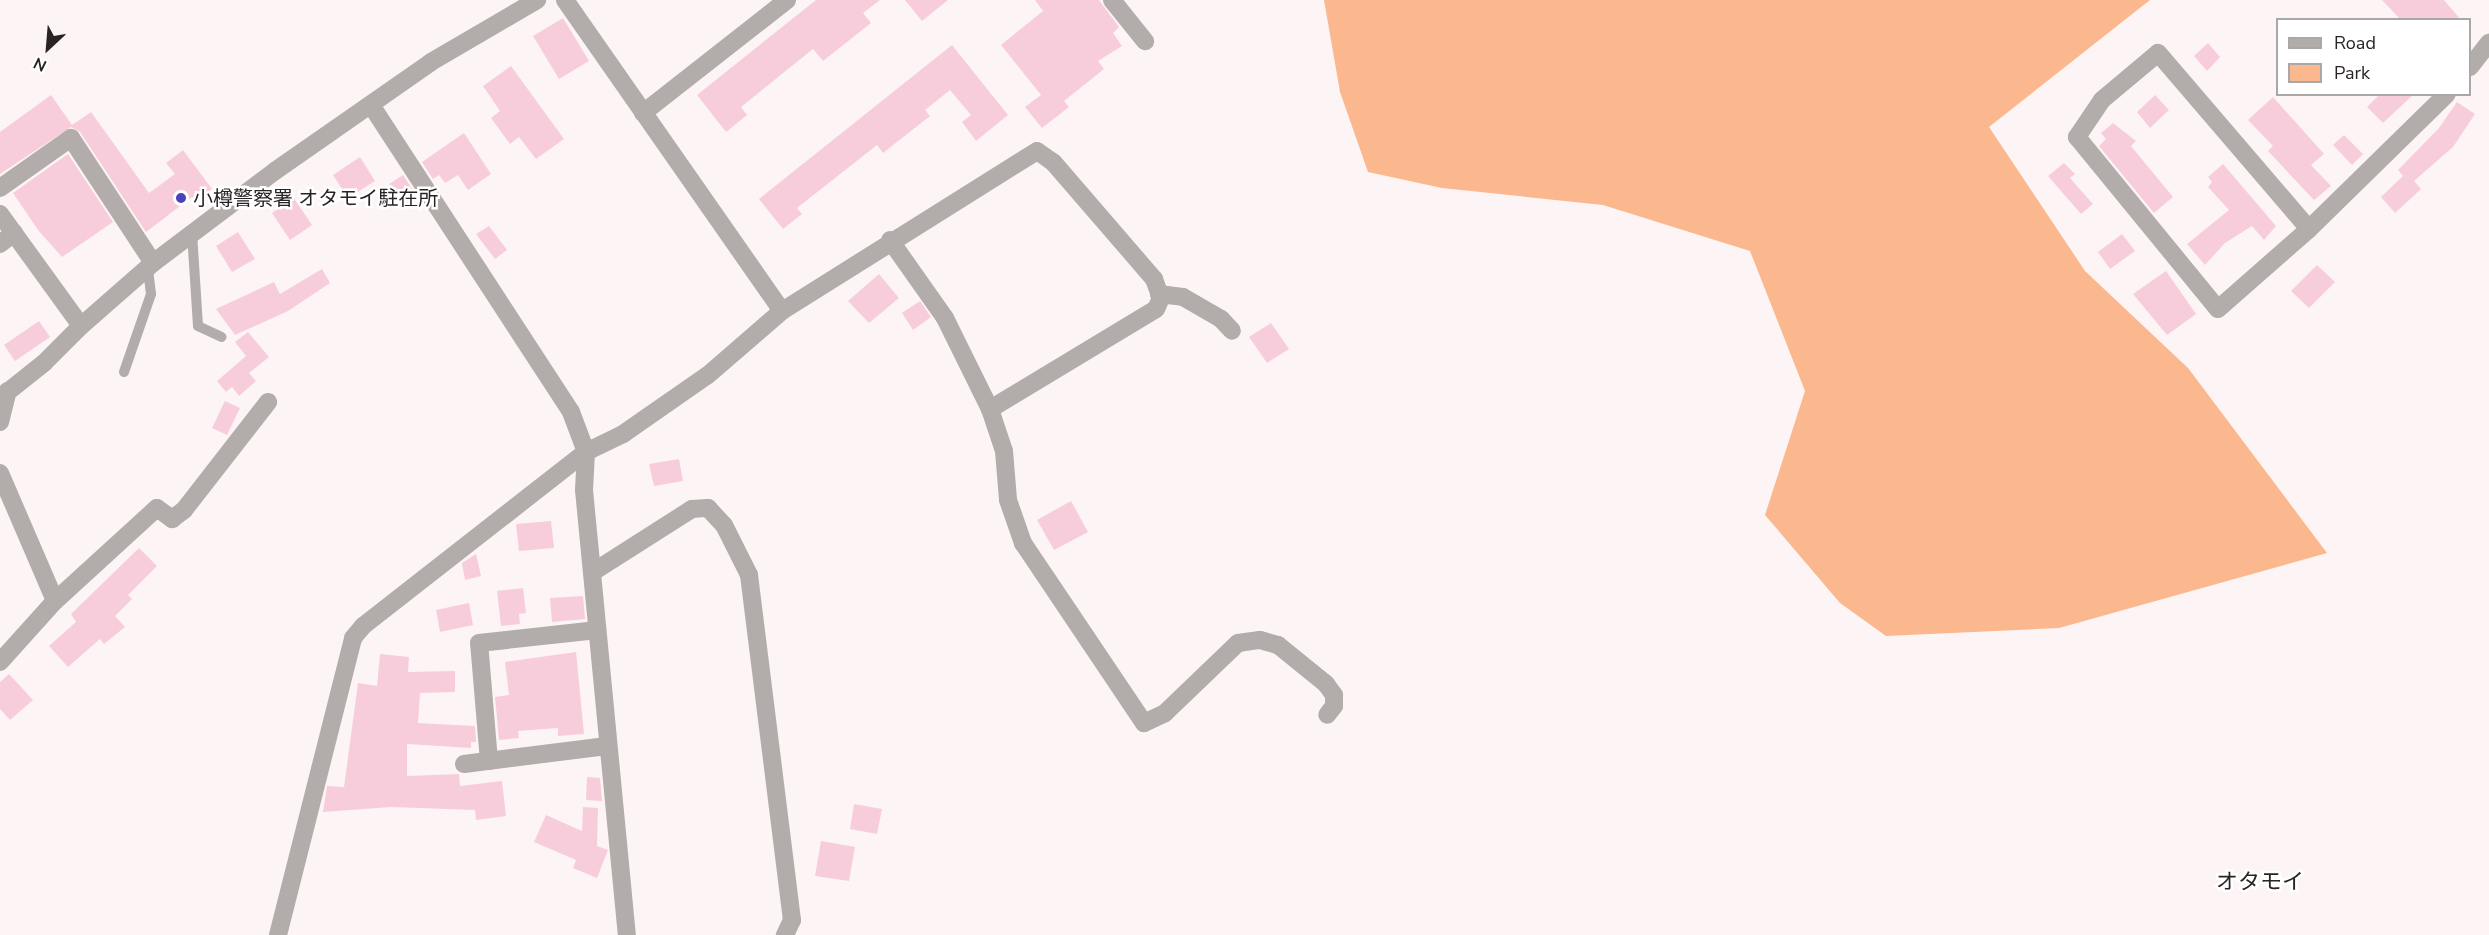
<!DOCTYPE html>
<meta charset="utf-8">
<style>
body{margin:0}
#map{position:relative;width:2489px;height:935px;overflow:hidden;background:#fdf4f5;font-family:"Nunito Sans","Noto Sans JP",sans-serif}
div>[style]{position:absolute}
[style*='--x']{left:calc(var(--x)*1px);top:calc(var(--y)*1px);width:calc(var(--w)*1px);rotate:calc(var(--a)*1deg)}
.green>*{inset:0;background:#fbb88e}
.building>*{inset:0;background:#f8cddb}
.service>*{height:10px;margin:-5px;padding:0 5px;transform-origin:5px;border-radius:5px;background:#b2acaa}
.minor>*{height:18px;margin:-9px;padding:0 9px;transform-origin:9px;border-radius:9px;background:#b2acaa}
.tertiary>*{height:18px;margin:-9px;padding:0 9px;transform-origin:9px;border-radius:9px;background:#b2acaa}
.dots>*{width:16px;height:16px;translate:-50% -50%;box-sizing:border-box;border:3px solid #fff;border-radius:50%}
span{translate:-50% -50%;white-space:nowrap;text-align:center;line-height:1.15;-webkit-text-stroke:5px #fff;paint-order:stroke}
.poi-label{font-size:20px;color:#292424}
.left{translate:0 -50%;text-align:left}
.quarter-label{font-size:22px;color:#292424}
.legend{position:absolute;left:2276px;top:18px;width:195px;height:78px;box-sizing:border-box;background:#fff;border:2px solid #a9a7a7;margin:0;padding:8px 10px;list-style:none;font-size:18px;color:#292424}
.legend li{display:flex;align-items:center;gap:12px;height:30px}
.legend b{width:30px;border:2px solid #a9a7a7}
.north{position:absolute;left:18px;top:18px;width:60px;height:60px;-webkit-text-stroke:4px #fff;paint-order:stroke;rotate:206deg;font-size:16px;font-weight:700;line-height:24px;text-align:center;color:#292424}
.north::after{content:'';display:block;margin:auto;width:21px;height:27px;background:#292424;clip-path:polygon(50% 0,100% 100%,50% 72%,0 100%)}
</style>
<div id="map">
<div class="green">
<div style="clip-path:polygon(1324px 0,2150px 0,1989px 127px,2085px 271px,2188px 368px,2327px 553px,2059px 628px,1886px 636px,1840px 603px,1765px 515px,1805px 391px,1750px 251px,1603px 205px,1442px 188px,1368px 172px,1340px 92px)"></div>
</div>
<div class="building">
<div style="clip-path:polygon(816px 0,880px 0,863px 13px,871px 23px,823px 61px,813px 49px,741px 107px,747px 115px,726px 132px,697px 95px)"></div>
<div style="clip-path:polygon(905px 0,948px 0,922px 21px)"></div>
<div style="clip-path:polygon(1035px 0,1099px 0,1119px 27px,1113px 33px,1122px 46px,1098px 61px,1104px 69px,1064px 101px,1069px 107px,1042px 128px,1025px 107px,1041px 95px,1001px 45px,1043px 11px)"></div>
<div style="clip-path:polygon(2382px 0,2444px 0,2461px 20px,2401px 20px)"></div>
<div style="clip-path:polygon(563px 18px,589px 61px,559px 79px,533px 36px)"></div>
<div style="clip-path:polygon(2208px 43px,2220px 57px,2207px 71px,2194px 56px)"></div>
<div style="clip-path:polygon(952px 45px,1008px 115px,976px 141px,962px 122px,971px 115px,950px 90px,925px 110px,930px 116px,883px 153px,877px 145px,797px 208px,802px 214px,783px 229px,759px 199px)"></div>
<div style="clip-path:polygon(511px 66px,564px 139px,536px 159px,519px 137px,510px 144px,491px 118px,500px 111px,483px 86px)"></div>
<div style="clip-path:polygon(2380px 94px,2414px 94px,2383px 123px,2367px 107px)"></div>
<div style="clip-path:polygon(51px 95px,72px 125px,91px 112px,149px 193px,175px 174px,166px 163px,183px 150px,212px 189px,196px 202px,192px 197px,146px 232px,80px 132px,71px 127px,0 174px,0 132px)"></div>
<div style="clip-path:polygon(2155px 95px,2169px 110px,2150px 128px,2137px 112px)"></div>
<div style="clip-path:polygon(2273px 97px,2324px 154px,2311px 165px,2331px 186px,2314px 200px,2268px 151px,2273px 146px,2248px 120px)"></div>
<div style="clip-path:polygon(2457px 102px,2475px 114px,2453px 147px,2414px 181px,2421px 189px,2395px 213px,2381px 197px,2403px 176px,2398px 170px,2439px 128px)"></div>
<div style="clip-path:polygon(2113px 123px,2136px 141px,2131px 146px,2173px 197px,2154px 213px,2099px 146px,2106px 139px,2101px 133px)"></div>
<div style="clip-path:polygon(464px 133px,491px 174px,468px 190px,458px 175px,445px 183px,439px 175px,433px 179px,422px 162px)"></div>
<div style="clip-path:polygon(2344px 135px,2363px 154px,2352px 165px,2333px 145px)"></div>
<div style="clip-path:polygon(68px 154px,113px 222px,62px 257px,38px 230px,13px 193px)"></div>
<div style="clip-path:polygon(360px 157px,375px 181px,348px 198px,333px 175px)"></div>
<div style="clip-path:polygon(2064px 163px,2075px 174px,2070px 178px,2093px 204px,2081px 214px,2048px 176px)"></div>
<div style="clip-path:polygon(2223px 164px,2276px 226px,2264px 240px,2252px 226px,2225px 243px,2205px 265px,2187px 244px,2229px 210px,2208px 187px,2212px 182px,2208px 177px)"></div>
<div style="clip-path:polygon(403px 175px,414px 192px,400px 201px,389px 184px)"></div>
<div style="clip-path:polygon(294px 198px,312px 225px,290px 240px,272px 213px)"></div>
<div style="clip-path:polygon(489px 226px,507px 250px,495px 259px,476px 234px)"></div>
<div style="clip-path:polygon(238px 232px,255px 259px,232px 272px,216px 246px)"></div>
<div style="clip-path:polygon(2122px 234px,2135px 251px,2110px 269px,2098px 252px)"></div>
<div style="clip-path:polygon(2317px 265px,2335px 282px,2309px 308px,2291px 291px)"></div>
<div style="clip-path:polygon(322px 269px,330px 283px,288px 311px,235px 335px,216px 309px,274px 282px,280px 294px)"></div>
<div style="clip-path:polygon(2166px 271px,2196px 314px,2167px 335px,2133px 294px)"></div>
<div style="clip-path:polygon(879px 274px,899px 298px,869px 323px,848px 301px)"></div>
<div style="clip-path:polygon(920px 301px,931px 317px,913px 330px,902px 313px)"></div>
<div style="clip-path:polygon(39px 321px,50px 337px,15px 361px,4px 345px)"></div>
<div style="clip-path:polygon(1271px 323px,1289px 349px,1267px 363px,1249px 337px)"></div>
<div style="clip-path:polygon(248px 332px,269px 357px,249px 373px,256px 381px,239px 396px,232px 387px,226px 392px,217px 381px,246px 356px,235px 342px)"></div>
<div style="clip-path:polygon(225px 401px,240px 408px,227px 435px,212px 428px)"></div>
<div style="clip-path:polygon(679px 459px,683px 481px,654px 486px,649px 464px)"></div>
<div style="clip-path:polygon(1071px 501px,1088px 532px,1054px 550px,1037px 520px)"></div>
<div style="clip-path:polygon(551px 521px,554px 548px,519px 551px,516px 524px)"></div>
<div style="clip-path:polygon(139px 548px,157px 566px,128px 595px,132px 599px,115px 616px,125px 627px,104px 644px,100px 639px,68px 667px,49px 646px,76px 622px,71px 614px)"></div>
<div style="clip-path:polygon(476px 554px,481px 576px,465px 580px,462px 563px)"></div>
<div style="clip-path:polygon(523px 588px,526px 613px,519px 614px,520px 624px,501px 626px,497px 591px)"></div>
<div style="clip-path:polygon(583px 596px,585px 619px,552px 622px,550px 598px)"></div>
<div style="clip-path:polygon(469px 603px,473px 625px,440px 632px,436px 610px)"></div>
<div style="clip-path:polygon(576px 652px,584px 734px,558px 736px,558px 728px,518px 731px,519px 738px,499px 740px,495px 697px,509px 695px,505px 662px)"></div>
<div style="clip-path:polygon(380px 654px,409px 657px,408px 672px,455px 671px,455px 692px,420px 693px,418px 723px,475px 726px,476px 742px,471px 742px,471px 748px,407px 744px,407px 776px,459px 774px,460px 786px,502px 781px,506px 816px,476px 820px,475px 810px,391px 807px,323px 812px,327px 786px,344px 787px,358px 683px,377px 686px)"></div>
<div style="clip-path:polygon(9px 674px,33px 700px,10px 720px,0 709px,0 682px)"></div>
<div style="clip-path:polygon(587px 777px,600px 778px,602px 801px,586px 800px)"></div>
<div style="clip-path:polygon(854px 804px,882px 809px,877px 834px,850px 829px)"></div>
<div style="clip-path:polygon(583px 807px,598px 808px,597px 846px,608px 850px,597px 878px,573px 868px,576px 860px,534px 842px,546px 815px,582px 831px)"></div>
<div style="clip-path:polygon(821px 841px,855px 847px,849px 881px,815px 876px)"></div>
</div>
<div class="service">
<div style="--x:192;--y:233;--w:93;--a:86.3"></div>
<div style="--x:198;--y:326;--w:26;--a:25"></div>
<div style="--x:124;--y:372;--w:83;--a:-70.9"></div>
<div style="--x:151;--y:294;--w:26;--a:-97"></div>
</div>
<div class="minor">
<div style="--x:565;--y:0;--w:379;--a:55.1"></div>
<div style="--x:1112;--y:0;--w:53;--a:51.2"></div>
<div style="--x:2470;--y:67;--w:31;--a:-52"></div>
<div style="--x:371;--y:105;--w:366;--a:56.9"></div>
<div style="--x:571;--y:412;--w:43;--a:69.4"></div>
<div style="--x:586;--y:452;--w:38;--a:93"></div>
<div style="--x:584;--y:490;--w:447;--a:84.5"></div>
<div style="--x:643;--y:113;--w:183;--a:-38.1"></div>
<div style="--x:0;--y:188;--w:87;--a:-35.2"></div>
<div style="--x:71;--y:138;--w:149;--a:56.7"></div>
<div style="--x:2309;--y:229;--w:232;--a:-130.6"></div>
<div style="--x:2158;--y:53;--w:73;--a:140"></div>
<div style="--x:2102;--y:100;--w:45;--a:124"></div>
<div style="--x:2077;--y:137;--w:222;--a:50.7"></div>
<div style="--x:2218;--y:309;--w:121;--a:-41.3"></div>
<div style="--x:2309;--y:229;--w:193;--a:-44.4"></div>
<div style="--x:890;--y:240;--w:95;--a:54.8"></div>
<div style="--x:945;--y:318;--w:102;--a:63.7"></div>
<div style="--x:990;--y:409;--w:44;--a:71.6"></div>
<div style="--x:1004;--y:451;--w:49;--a:85.3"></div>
<div style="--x:1008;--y:500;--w:46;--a:70.8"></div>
<div style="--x:1023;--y:543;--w:217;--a:56.1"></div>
<div style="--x:1144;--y:723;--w:23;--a:-25"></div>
<div style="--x:1165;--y:713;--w:101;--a:-43.8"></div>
<div style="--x:1238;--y:643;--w:22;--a:-8"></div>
<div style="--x:1260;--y:640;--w:19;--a:16"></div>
<div style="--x:1278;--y:645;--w:62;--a:39.1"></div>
<div style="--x:1326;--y:684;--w:14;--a:54"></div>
<div style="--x:1334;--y:695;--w:11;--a:90"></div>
<div style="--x:1334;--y:706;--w:11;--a:128"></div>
<div style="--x:0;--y:244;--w:18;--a:-38"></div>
<div style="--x:1159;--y:294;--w:24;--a:7"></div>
<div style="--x:1183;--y:297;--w:44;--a:30.1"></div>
<div style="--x:1221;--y:319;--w:16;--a:47"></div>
<div style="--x:0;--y:398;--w:56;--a:-38.5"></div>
<div style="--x:44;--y:363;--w:52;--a:-45"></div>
<div style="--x:0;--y:422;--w:32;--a:-76"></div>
<div style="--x:0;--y:473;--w:139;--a:66.7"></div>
<div style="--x:593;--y:572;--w:117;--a:-32.5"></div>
<div style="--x:692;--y:509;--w:16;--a:-4"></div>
<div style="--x:708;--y:508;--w:23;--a:47"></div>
<div style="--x:724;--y:525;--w:56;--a:63.4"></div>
<div style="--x:749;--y:575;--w:348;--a:82.9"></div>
<div style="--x:792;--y:920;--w:17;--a:115"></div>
<div style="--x:0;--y:662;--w:82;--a:-48"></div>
<div style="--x:55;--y:601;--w:138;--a:-42.4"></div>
<div style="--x:157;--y:508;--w:19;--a:36"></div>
<div style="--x:172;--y:519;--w:15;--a:-37"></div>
<div style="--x:184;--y:510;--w:137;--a:-52.1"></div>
<div style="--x:489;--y:761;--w:118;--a:-94.8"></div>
<div style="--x:479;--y:643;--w:119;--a:-6.3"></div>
<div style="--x:464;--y:764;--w:144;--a:-7.2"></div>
<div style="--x:278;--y:935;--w:306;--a:-75.8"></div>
<div style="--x:353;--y:638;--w:16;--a:-50"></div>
<div style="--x:363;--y:626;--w:283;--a:-38"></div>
<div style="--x:586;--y:452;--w:41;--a:-25.9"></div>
<div style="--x:623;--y:434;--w:103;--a:-34.8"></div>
<div style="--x:708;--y:375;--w:98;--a:-40.9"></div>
<div style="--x:782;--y:311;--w:301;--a:-32.1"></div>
<div style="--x:1037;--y:151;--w:19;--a:35"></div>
<div style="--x:1053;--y:162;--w:155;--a:49.2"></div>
<div style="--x:1154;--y:279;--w:20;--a:70"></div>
<div style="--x:1161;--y:298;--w:12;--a:114"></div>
<div style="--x:1156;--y:309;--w:194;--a:148.9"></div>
</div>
<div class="tertiary">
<div style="--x:0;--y:214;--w:138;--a:54.1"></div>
<div style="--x:81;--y:326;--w:96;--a:-41.2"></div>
<div style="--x:153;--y:263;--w:153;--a:-37"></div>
<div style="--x:275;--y:171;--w:190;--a:-34.9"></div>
<div style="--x:431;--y:62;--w:123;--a:-30.3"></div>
</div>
<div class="dots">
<div style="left:181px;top:198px;background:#4a42b8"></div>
</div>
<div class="poi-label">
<span class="left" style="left:193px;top:198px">小樽警察署 オタモイ駐在所</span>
</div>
<div class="quarter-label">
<span style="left:2260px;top:883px">オタモイ</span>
</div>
<ul class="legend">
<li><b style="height:8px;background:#b2acaa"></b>Road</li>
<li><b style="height:16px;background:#fbb88e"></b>Park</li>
</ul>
<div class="north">N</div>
</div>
